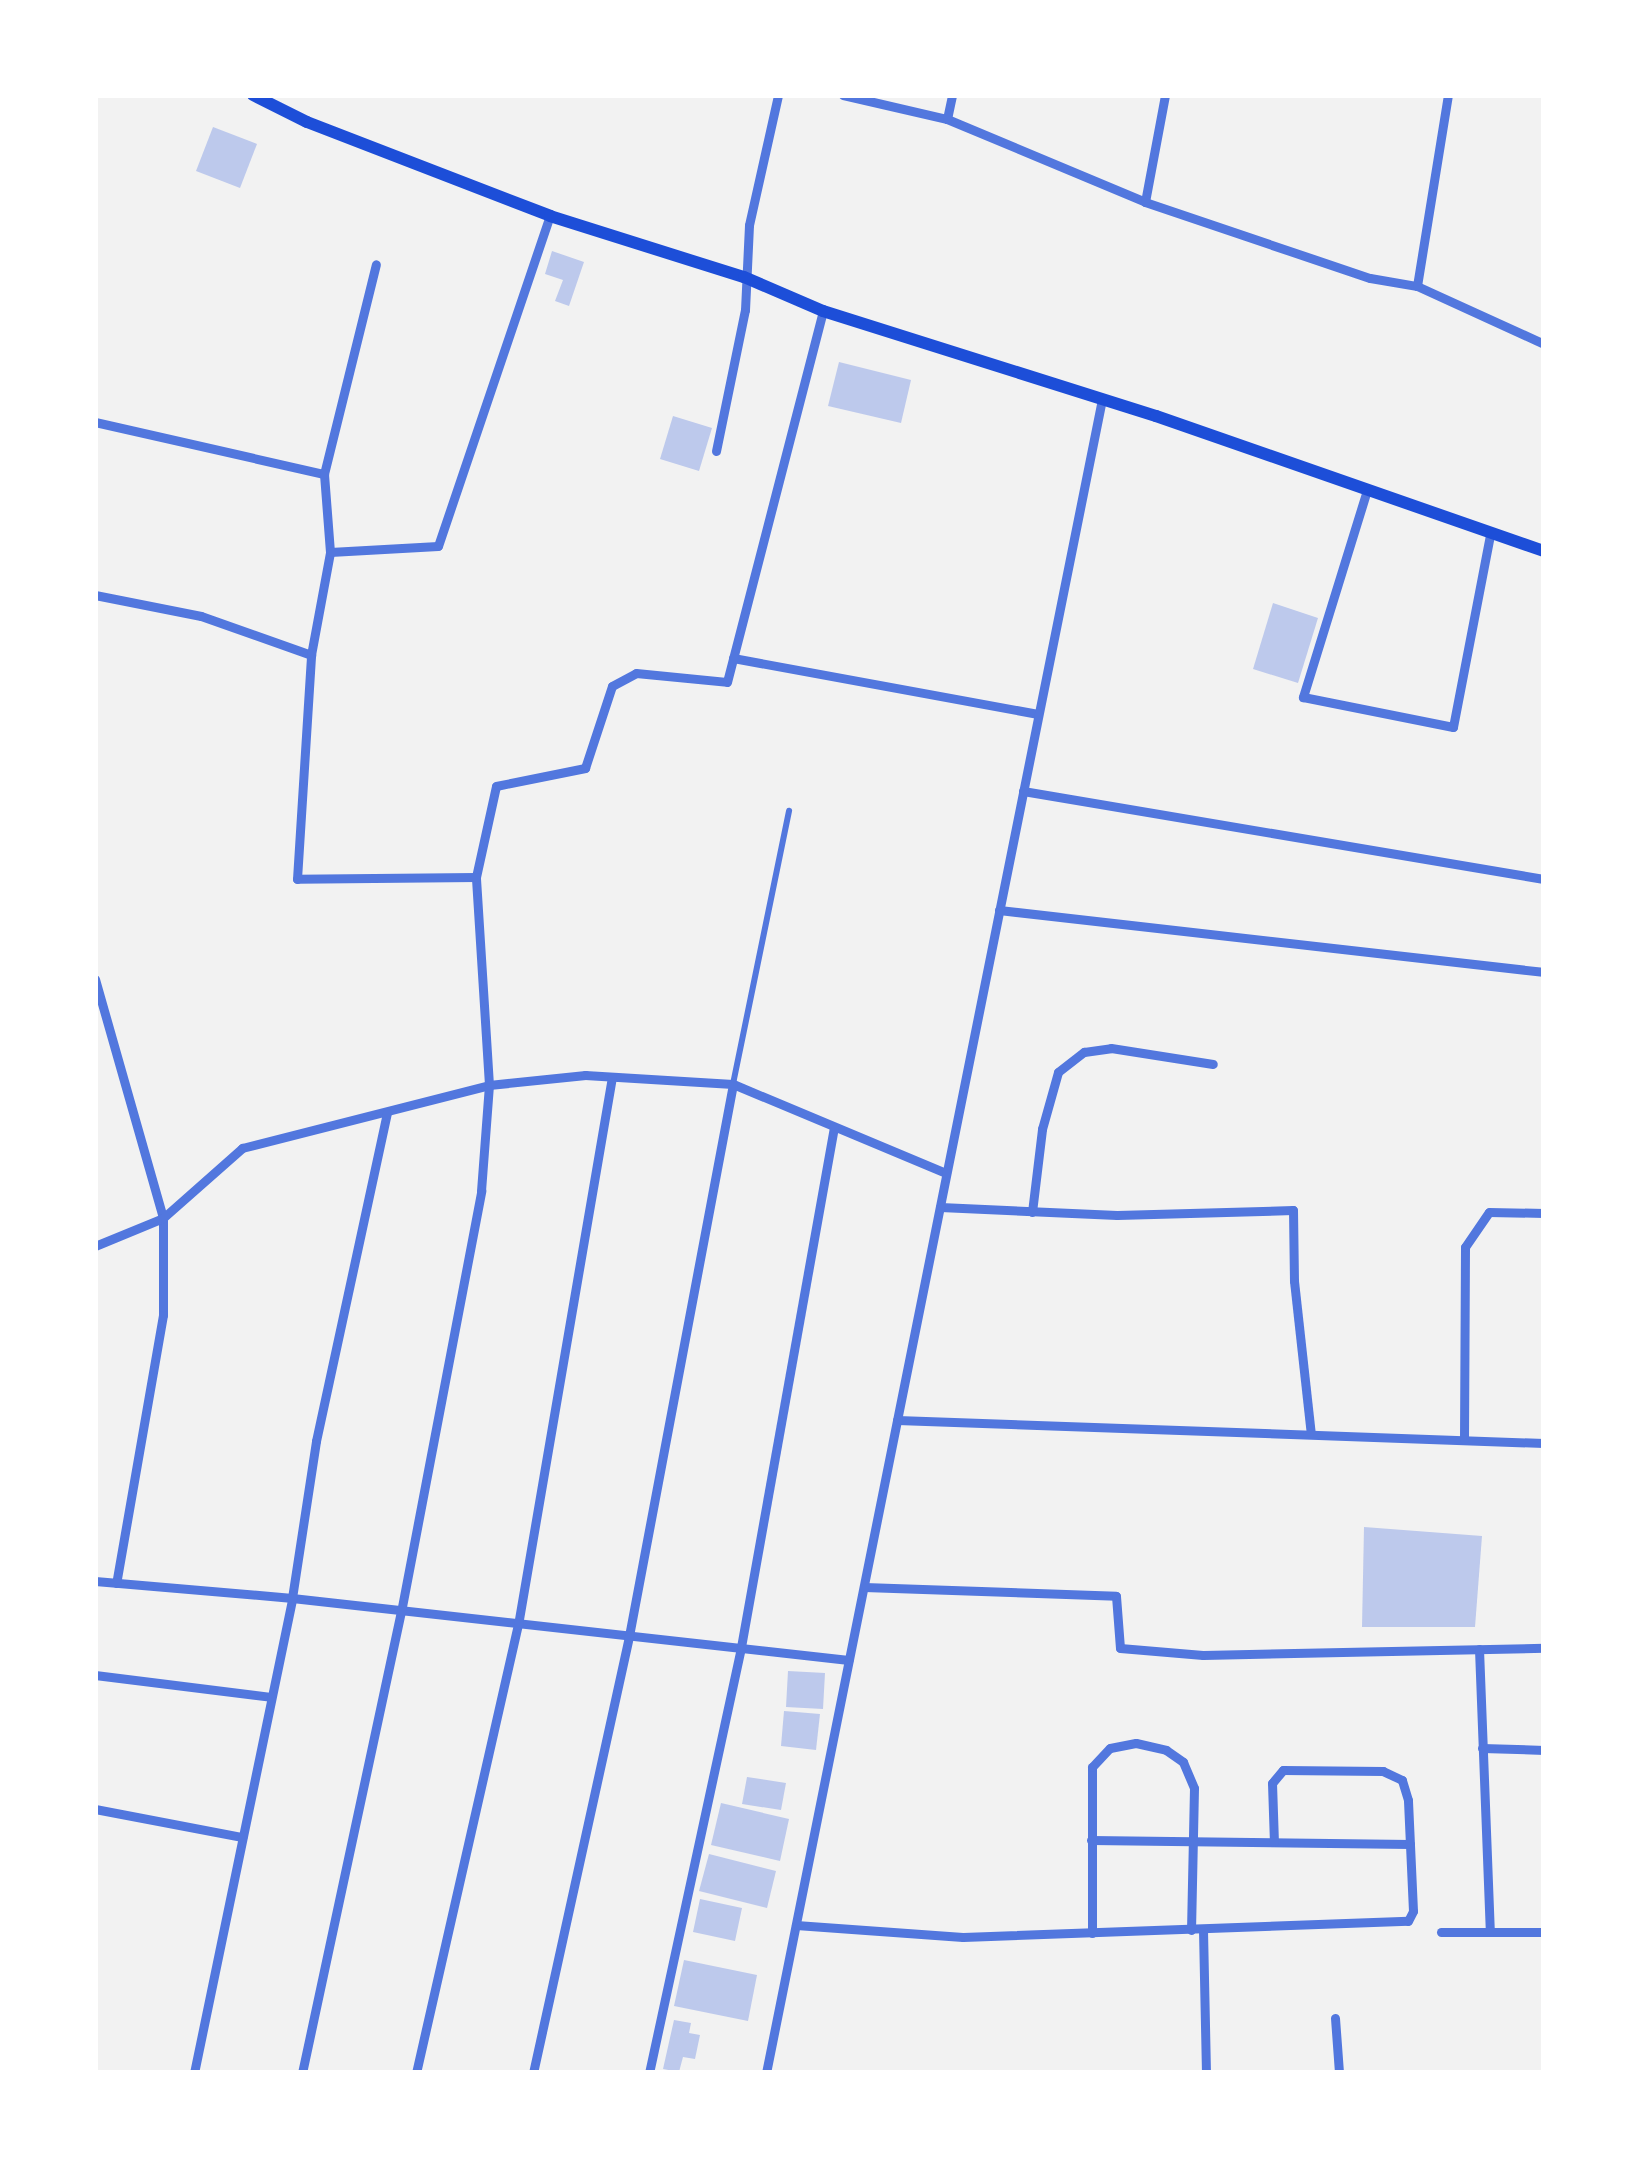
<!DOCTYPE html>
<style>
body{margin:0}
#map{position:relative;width:1639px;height:2168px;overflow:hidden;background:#f2f2f2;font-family:Overpass,sans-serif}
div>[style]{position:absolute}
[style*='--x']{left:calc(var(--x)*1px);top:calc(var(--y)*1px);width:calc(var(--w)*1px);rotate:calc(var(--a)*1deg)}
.building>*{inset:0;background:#bdc9ec}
.pedestrian>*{height:6px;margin:-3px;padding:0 3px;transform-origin:3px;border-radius:3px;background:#5277de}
.minor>*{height:9px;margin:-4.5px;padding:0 4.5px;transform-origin:4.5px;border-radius:4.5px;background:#5277de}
.secondary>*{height:12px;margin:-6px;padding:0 6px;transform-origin:6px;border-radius:6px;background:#1d4ed8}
span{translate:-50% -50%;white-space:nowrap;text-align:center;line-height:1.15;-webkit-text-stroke:8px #fff;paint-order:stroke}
.frame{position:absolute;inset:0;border:98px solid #fff;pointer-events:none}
</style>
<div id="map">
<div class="building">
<div style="clip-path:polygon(213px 127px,257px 144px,240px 188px,196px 171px)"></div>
<div style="clip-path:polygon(552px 251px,584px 262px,569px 306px,555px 301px,563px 280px,545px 274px)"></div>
<div style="clip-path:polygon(839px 362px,911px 380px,901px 423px,828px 406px)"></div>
<div style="clip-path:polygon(673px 416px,712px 428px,699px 471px,660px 459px)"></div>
<div style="clip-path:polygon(1273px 603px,1318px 618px,1298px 683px,1253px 669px)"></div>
<div style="clip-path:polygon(1364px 1527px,1482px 1536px,1475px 1627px,1362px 1627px)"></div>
<div style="clip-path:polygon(788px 1671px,825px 1673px,823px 1709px,786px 1707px)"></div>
<div style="clip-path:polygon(784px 1711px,820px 1714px,816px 1750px,781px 1746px)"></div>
<div style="clip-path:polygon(747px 1777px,786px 1783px,781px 1810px,742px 1804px)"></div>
<div style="clip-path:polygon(721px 1803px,789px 1819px,780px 1861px,711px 1845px)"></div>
<div style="clip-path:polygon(709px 1854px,776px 1871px,767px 1908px,699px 1891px)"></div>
<div style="clip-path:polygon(700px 1899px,742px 1908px,735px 1941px,693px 1932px)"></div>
<div style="clip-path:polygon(684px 1960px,757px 1975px,748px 2021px,674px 2006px)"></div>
<div style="clip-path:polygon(674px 2020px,691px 2023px,689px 2033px,700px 2035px,695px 2059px,683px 2057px,679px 2072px,663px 2069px)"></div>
</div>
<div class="pedestrian">
<div style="--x:733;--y:1084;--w:279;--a:-78.4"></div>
</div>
<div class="minor">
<div style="--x:843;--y:95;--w:107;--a:13"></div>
<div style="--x:947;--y:119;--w:215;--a:22.7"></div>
<div style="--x:1145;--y:202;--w:237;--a:18.7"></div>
<div style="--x:1370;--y:278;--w:48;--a:9.7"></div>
<div style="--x:1417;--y:286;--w:140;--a:24.5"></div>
<div style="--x:947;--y:119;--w:25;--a:-78"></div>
<div style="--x:1145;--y:202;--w:109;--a:-79.4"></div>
<div style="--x:1417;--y:286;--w:193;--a:-80.8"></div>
<div style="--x:95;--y:422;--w:235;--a:12.8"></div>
<div style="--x:324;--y:474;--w:78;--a:85.6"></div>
<div style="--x:716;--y:451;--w:144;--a:-78.4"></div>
<div style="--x:745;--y:310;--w:85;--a:-87.3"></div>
<div style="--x:749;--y:225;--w:133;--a:-77.4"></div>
<div style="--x:324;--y:474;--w:216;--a:-76.1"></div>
<div style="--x:1367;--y:490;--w:217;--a:107.2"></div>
<div style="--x:1303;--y:697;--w:153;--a:11.3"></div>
<div style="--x:1453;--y:727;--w:197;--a:-79.1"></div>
<div style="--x:95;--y:595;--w:108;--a:11.2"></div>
<div style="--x:201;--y:616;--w:117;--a:19.5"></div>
<div style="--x:733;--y:658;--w:310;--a:10.4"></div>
<div style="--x:1023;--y:791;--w:528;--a:9.59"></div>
<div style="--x:476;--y:877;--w:93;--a:-77.6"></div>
<div style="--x:496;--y:786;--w:91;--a:-11.4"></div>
<div style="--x:585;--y:768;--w:86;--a:-71.8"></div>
<div style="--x:612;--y:686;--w:27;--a:-28"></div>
<div style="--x:636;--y:673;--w:91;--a:5.6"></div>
<div style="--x:727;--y:682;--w:383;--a:-75.5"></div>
<div style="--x:999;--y:910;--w:549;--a:6.49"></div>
<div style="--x:95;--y:979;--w:248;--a:74.1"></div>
<div style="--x:163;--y:1218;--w:97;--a:90"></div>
<div style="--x:163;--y:1315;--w:272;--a:99.9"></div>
<div style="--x:940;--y:1207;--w:177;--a:2.6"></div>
<div style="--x:1117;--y:1215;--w:176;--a:-1.6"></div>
<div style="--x:1293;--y:1210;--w:71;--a:89.2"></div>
<div style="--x:1294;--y:1281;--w:154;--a:83.7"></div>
<div style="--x:1032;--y:1212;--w:84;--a:-83.1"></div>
<div style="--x:1042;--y:1129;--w:59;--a:-74.3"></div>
<div style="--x:1058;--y:1072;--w:33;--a:-38"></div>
<div style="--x:1084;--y:1052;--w:27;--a:-8"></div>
<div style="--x:1111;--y:1048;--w:103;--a:8.9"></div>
<div style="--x:95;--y:1246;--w:74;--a:-22.4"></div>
<div style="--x:163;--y:1218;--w:106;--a:-41.5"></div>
<div style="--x:242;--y:1148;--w:255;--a:-14.3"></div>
<div style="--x:489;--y:1085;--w:208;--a:-93.6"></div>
<div style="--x:476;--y:877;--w:179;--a:179.4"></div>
<div style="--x:297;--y:879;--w:224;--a:-86.4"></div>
<div style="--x:311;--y:655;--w:105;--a:-79.5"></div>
<div style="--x:330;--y:552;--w:108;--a:-3.2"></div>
<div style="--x:438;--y:546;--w:348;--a:-71.3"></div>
<div style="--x:897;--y:1420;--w:647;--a:2.04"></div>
<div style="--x:1464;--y:1439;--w:192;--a:-89.7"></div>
<div style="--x:1465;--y:1247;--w:42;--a:-55.6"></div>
<div style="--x:1489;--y:1212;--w:55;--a:1"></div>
<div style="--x:95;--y:1581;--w:198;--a:4.9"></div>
<div style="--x:292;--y:1598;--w:560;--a:6.35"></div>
<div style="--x:864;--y:1587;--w:252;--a:2"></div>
<div style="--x:1116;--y:1596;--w:52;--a:85.6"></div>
<div style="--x:1120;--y:1648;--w:83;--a:4.8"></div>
<div style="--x:1203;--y:1655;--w:341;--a:-1.2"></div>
<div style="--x:1479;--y:1649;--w:281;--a:87.8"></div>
<div style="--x:95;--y:1675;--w:177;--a:7.1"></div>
<div style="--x:1482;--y:1748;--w:62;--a:1.8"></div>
<div style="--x:95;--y:1809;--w:150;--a:10.8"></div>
<div style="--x:1091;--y:1840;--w:319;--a:0.7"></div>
<div style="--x:796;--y:1925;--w:167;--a:4.1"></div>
<div style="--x:963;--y:1937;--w:445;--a:-2.1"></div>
<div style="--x:1408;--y:1921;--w:11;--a:-63"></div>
<div style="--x:1413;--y:1911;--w:111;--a:-92.6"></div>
<div style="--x:1408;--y:1800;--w:21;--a:-107"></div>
<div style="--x:1402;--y:1780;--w:21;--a:-155"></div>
<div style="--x:1383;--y:1771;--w:100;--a:-179.4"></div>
<div style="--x:1283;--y:1770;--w:17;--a:130"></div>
<div style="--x:1272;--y:1783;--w:59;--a:88.1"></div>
<div style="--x:1203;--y:1930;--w:143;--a:88.8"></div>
<div style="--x:1441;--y:1932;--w:103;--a:0"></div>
<div style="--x:1092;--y:1933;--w:166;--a:-90"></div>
<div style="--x:1092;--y:1767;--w:26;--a:-47"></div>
<div style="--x:1110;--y:1748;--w:26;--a:-11"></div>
<div style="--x:1136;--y:1743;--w:31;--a:13"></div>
<div style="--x:1166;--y:1750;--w:21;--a:35"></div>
<div style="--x:1183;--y:1762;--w:28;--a:67"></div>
<div style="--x:1194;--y:1788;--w:142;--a:91.2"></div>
<div style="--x:1335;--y:2018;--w:55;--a:85.8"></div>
<div style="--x:194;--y:2073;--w:485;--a:-78.3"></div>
<div style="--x:292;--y:1598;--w:159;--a:-81.3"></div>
<div style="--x:316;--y:1441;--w:336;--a:-77.8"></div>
<div style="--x:302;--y:2073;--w:472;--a:-77.9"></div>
<div style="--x:401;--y:1612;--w:429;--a:-79.2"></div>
<div style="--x:481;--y:1191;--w:106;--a:-85.7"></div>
<div style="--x:489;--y:1085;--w:97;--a:-5.9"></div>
<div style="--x:585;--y:1075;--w:148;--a:3.5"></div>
<div style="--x:733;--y:1084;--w:231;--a:22.7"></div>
<div style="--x:416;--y:2073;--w:459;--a:-77.2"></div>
<div style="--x:518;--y:1625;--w:556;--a:-80.27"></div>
<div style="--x:533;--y:2073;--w:447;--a:-77.6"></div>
<div style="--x:629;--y:1636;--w:562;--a:-79.33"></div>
<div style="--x:649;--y:2073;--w:436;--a:-77.8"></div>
<div style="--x:741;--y:1647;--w:528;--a:-79.86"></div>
<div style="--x:766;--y:2073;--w:1707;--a:-78.65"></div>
</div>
<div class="secondary">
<div style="--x:253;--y:95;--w:60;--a:26.6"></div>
<div style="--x:307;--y:122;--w:261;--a:21.1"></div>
<div style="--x:550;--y:216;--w:203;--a:17.5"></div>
<div style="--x:744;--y:277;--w:86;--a:23.3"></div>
<div style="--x:823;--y:311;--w:349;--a:17.5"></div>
<div style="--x:1156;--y:416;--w:411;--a:19.2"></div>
</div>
<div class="frame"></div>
</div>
